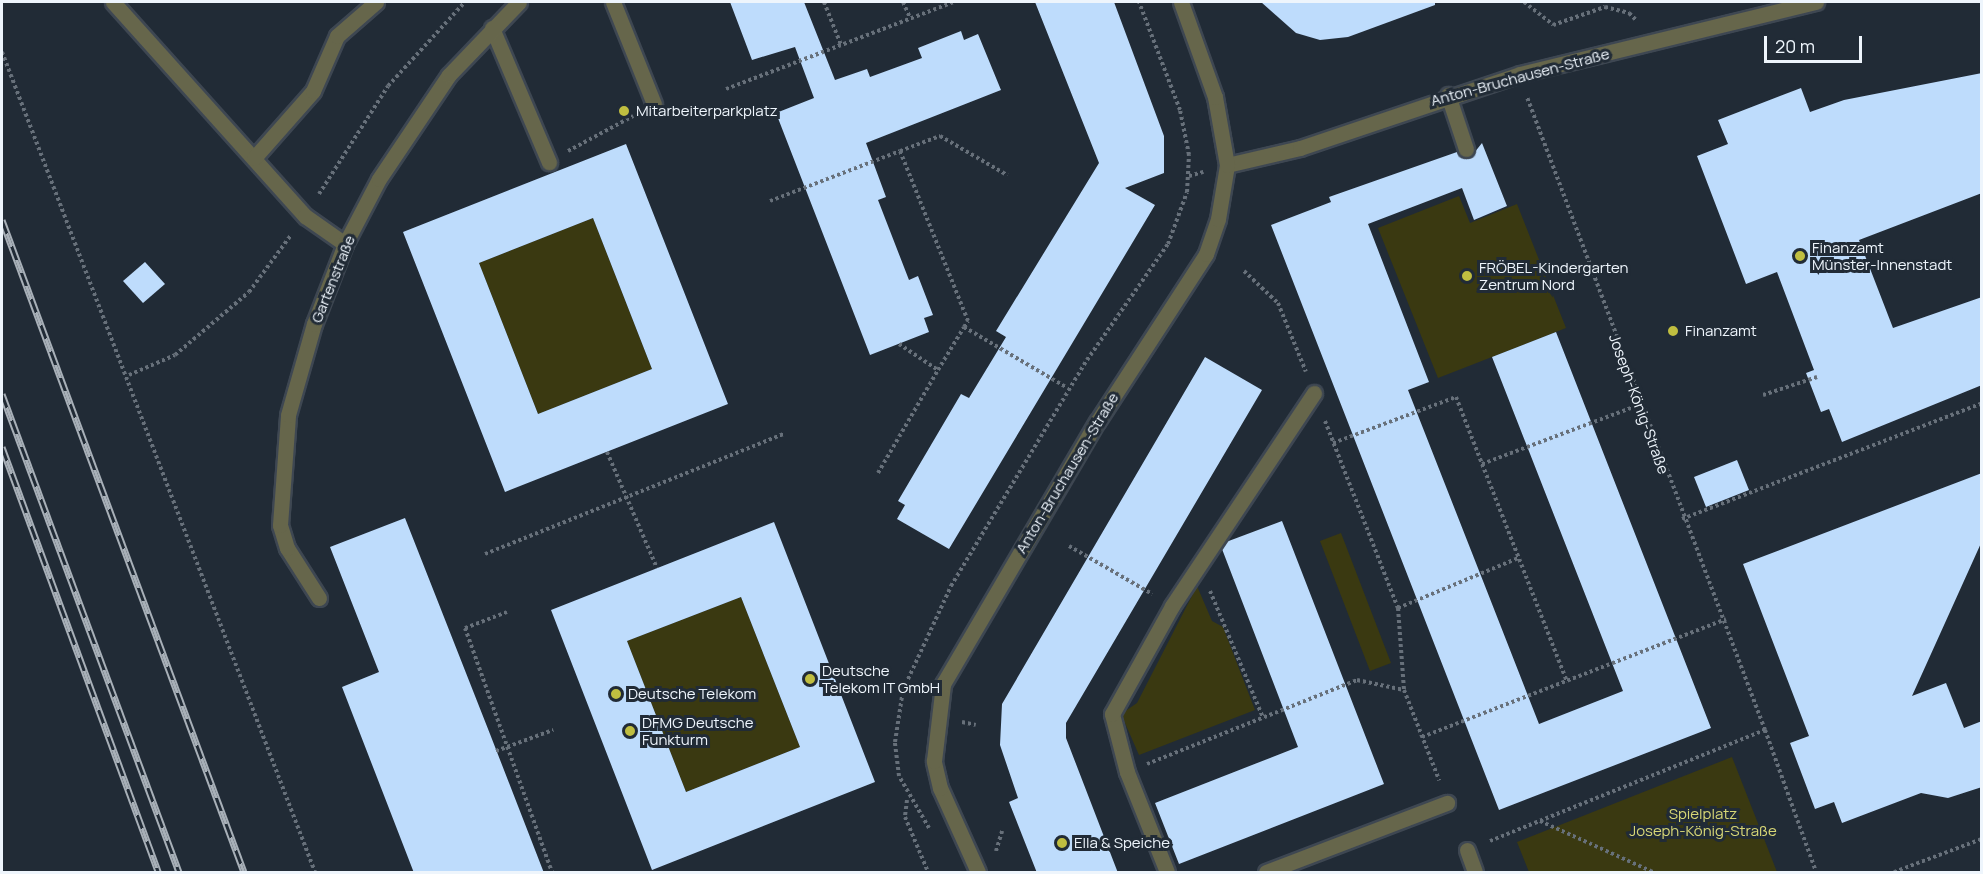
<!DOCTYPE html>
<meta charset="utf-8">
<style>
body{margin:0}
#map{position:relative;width:1983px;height:874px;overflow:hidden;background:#212b36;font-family:Manrope,sans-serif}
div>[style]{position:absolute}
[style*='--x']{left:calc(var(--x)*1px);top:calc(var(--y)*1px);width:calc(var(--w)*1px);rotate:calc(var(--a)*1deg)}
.green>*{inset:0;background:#3a3911}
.building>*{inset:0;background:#bedcfc}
.path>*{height:4px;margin-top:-2px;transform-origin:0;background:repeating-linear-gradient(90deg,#67707a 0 3px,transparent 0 6px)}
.roads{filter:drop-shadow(2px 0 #3e4752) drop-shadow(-2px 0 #3e4752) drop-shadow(0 2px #3e4752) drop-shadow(0 -2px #3e4752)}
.service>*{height:15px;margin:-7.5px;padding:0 7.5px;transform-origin:7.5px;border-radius:7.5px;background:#66664b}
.minor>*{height:15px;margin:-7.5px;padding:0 7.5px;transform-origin:7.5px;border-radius:7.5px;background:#66664b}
.rail>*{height:7px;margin-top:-3.5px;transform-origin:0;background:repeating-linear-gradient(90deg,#212b36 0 14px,#a8b0b8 0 28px);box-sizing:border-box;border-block:2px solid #a8b0b8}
.dots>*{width:16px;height:16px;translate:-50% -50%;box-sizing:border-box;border:3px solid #212b36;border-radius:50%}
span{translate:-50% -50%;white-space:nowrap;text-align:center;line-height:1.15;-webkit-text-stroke:6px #212b36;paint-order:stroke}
.street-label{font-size:15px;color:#eef5fc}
.poi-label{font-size:15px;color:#eef5fc}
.left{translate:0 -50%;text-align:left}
.park-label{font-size:15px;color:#d8d776}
.frame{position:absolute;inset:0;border:3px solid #eef5fc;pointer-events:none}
.scale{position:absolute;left:1764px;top:36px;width:98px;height:27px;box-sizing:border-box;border:3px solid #eef5fc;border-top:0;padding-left:8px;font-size:18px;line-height:21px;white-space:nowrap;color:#eef5fc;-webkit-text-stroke:4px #212b36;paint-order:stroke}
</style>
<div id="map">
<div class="green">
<div style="clip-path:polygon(1459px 196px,1470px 223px,1517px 204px,1566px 328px,1438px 378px,1378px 228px)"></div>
<div style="clip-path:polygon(593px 218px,652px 369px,538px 414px,479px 263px)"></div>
<div style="clip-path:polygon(1341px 533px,1391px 663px,1370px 671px,1320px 541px)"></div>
<div style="clip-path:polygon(1197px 586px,1212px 621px,1223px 627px,1255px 710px,1139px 755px,1121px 714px,1137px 703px)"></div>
<div style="clip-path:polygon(741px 597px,800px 747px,686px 792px,627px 641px)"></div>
<div style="clip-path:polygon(1732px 757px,1777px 872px,1529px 872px,1517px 842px)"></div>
</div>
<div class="building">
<div style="clip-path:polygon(730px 2px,804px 2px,835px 80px,867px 69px,870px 77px,922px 58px,918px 48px,961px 31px,964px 40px,978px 34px,1001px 90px,866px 143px,886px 197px,878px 200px,909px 280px,918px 276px,933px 315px,924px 318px,929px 332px,870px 355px,776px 113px,814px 98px,795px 47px,752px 60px)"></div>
<div style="clip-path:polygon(1035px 2px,1114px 2px,1164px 136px,1164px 173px,1125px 188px,1155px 205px,949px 549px,897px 519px,905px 505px,898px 501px,961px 394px,969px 398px,1006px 337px,996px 331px,1099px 163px)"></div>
<div style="clip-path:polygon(1261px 2px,1435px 2px,1435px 5px,1348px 37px,1320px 40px,1296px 33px)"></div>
<div style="clip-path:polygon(1982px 73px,1982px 193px,1859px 240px,1893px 328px,1982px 297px,1982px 385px,1842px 442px,1829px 409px,1821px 412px,1806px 373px,1814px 370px,1777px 272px,1746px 284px,1697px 156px,1728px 144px,1718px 120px,1801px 88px,1810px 112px,1844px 100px)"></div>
<div style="clip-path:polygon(1482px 143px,1507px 206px,1474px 220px,1462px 188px,1368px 224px,1429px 382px,1408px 390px,1485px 586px,1539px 724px,1623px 691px,1492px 357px,1556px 332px,1711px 728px,1499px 810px,1271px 225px,1331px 202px,1329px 197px,1457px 152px,1470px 158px)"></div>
<div style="clip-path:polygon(evenodd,626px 144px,728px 404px,505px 492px,403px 232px,626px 144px,593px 218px,652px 369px,538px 414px,479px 263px,593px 218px)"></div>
<div style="clip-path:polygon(145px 262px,165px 284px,143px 303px,123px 281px)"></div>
<div style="clip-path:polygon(1205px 357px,1262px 390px,1066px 723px,1066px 738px,1118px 873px,1037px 873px,1009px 802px,1018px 798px,1000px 745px,1002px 704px)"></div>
<div style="clip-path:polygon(1737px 460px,1749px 490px,1706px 507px,1694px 477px)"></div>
<div style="clip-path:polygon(1982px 473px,1982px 541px,1912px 696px,1946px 683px,1964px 728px,1982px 721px,1982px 787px,1948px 798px,1921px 793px,1842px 823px,1834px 802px,1815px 809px,1790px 743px,1809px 736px,1743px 564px)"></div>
<div style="clip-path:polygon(405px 518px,490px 734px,544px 873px,414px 873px,342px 687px,379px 672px,330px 547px)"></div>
<div style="clip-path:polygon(1282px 521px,1384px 784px,1179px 864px,1155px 803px,1298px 747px,1222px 549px,1226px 542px)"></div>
<div style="clip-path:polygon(evenodd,774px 522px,875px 782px,652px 870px,551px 610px,774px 522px,741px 597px,800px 747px,686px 792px,627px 641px,741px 597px)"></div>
</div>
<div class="path">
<div style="--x:824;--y:2;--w:46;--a:68.4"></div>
<div style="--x:903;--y:2;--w:17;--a:66"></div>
<div style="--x:1524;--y:2;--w:37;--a:38"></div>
<div style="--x:1553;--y:25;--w:55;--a:-19.1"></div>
<div style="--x:1605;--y:7;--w:25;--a:14"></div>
<div style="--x:1629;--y:13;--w:11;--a:45"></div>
<div style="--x:2;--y:52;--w:878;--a:69.11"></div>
<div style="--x:726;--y:89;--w:244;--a:-20.9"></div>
<div style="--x:568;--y:151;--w:74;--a:-28.3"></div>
<div style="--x:1189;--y:176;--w:15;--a:-16"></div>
<div style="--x:319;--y:194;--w:128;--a:-57.4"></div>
<div style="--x:388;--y:86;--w:114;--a:-47.5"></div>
<div style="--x:770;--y:201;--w:139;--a:-21"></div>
<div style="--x:1244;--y:271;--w:47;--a:43.3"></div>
<div style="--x:1278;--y:303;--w:74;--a:67.9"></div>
<div style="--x:964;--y:327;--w:7;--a:-56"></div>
<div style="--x:968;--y:321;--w:183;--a:-111.8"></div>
<div style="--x:900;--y:151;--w:43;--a:-20.6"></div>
<div style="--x:940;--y:136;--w:78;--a:30.2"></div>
<div style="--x:899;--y:344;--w:47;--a:33.7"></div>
<div style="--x:938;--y:370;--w:50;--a:-58.8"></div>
<div style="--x:964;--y:327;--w:118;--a:30.5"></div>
<div style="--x:129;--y:375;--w:50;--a:-23.5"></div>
<div style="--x:175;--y:355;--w:97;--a:-40.4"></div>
<div style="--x:249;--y:292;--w:71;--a:-53.6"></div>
<div style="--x:1763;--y:395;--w:57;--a:-18.4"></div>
<div style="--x:1325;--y:421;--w:201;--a:68.7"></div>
<div style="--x:1398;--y:608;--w:82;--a:85.8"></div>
<div style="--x:1404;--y:690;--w:97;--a:68.7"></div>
<div style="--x:1333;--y:443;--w:131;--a:-20.5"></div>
<div style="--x:1456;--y:397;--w:306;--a:68.7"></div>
<div style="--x:607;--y:452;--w:126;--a:66.7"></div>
<div style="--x:1482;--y:464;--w:168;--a:-20.6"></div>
<div style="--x:878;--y:473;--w:119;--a:-59.8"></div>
<div style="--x:1682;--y:519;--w:322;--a:-21.1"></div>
<div style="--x:1069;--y:546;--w:96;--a:30"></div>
<div style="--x:485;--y:554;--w:322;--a:-21.9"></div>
<div style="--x:1210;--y:591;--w:138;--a:67.3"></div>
<div style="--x:1398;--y:608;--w:130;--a:-22.6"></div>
<div style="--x:507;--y:612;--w:45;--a:159.1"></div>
<div style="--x:465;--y:628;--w:259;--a:70.4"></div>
<div style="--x:962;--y:722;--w:14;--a:12"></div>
<div style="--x:1765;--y:730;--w:151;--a:70.2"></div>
<div style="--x:1422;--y:737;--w:326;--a:-21.2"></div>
<div style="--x:496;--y:751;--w:61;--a:-20.2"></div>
<div style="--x:1147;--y:764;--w:226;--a:-21.8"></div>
<div style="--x:1357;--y:680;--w:48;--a:12"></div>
<div style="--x:907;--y:800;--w:17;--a:97"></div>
<div style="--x:905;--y:817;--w:60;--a:67.3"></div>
<div style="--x:1540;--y:821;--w:124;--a:24.3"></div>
<div style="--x:929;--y:828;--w:60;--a:-120"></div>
<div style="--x:899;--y:776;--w:34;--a:-97"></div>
<div style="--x:895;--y:742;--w:53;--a:-81.3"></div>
<div style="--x:903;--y:690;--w:115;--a:-65.2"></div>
<div style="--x:951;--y:586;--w:264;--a:-59"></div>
<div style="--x:1087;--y:360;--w:141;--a:-55.1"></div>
<div style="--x:1168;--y:244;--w:55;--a:-69.9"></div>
<div style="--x:1187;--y:192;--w:37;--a:-87"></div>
<div style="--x:1189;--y:155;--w:46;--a:-101.3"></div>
<div style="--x:1180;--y:110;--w:116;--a:-110.8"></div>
<div style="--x:1490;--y:841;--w:297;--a:-22"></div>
<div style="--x:1765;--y:730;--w:676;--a:-110.61"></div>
<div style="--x:996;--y:851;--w:21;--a:-73"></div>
<div style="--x:1894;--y:872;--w:94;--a:-20.6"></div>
</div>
<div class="roads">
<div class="service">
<div style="--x:113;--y:2;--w:288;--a:48.1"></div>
<div style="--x:305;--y:216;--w:49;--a:35"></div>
<div style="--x:613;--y:2;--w:110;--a:68.1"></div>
<div style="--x:492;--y:28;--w:146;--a:67"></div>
<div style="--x:1448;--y:95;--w:57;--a:71.6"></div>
<div style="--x:254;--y:158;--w:89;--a:-48.6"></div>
<div style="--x:313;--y:91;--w:60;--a:-66.4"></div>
<div style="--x:337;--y:36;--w:52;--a:-41.1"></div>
<div style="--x:1467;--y:850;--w:23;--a:70"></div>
<div style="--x:1167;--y:872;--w:108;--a:-111.8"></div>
<div style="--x:1127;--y:772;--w:60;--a:-104.5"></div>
<div style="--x:1112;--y:714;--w:124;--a:-60.9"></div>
<div style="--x:1172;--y:606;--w:256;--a:-56.3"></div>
<div style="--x:1266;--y:872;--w:194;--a:-20.9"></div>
</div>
<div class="minor">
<div style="--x:1227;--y:165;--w:75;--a:-13.1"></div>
<div style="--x:1300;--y:148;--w:232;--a:-18.6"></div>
<div style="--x:1520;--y:74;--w:305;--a:-13.7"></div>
<div style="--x:319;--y:598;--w:59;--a:-122.6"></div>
<div style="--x:287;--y:548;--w:24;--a:-107"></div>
<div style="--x:280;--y:525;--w:110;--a:-85.8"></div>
<div style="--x:288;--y:415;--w:95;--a:-74.1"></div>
<div style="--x:314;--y:324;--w:86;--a:-68.8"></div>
<div style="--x:345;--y:244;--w:73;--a:-62.4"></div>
<div style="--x:379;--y:179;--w:125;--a:-56.1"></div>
<div style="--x:449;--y:75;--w:101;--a:-46.2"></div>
<div style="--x:978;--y:872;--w:92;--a:-114.3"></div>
<div style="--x:940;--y:788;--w:28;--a:-103"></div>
<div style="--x:934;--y:761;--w:78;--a:-83.3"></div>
<div style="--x:943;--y:684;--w:304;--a:-59.6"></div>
<div style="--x:1097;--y:422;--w:200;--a:-57"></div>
<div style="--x:1206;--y:254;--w:37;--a:-71"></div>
<div style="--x:1218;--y:219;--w:55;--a:-80.5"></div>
<div style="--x:1227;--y:165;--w:69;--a:-100"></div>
<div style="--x:1215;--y:97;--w:101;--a:-109.7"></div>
</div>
</div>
<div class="rail">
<div style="--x:2;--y:220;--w:695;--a:69.64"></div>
<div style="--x:2;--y:394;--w:510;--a:69.68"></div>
<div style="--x:2;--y:447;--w:453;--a:69.8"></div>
</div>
<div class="dots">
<div style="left:624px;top:111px;background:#c0be40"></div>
<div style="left:1800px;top:256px;background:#c0be40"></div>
<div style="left:1467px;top:276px;background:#c0be40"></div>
<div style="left:1673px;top:331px;background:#c0be40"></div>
<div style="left:810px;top:679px;background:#c0be40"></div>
<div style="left:616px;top:694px;background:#c0be40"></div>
<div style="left:630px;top:731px;background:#c0be40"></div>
<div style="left:1062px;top:843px;background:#c0be40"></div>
</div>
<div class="street-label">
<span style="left:1520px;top:77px;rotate:-15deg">Anton-Bruchausen-Straße</span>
<span style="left:333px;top:279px;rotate:-68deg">Gartenstraße</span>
<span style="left:1639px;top:404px;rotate:70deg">Joseph-König-Straße</span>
<span style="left:1067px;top:473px;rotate:-59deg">Anton-Bruchausen-Straße</span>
</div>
<div class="poi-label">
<span class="left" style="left:636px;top:111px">Mitarbeiterparkplatz</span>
<span class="left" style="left:1812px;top:256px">Finanzamt<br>Münster-Innenstadt</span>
<span class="left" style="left:1479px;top:276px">FRÖBEL-Kindergarten<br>Zentrum Nord</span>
<span class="left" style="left:1685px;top:331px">Finanzamt</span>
<span class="left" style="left:822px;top:679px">Deutsche<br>Telekom IT GmbH</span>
<span class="left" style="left:628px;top:694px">Deutsche Telekom</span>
<span class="left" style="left:642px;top:731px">DFMG Deutsche<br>Funkturm</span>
<span class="left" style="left:1074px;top:843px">Ella &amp; Speiche</span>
</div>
<div class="park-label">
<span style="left:1703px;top:822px">Spielplatz<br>Joseph-König-Straße</span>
</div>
<div class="frame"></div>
<div class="scale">20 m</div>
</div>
